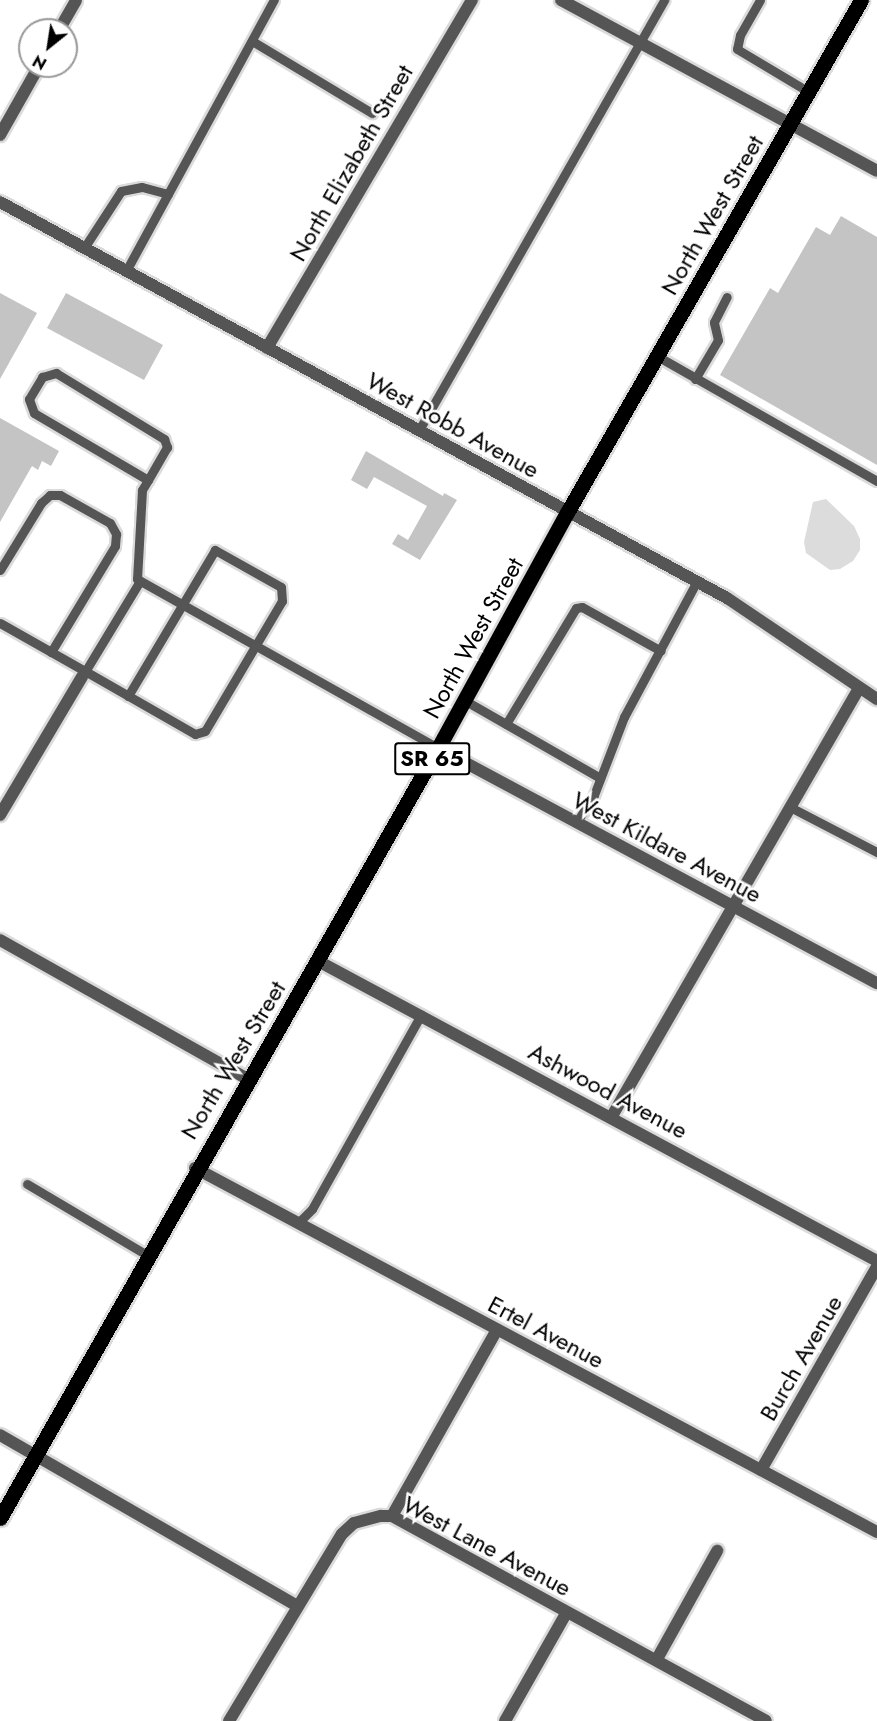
<!DOCTYPE html>
<style>
body{margin:0}
#map{position:relative;width:877px;height:1721px;overflow:hidden;background:#fff;font-family:Jost,sans-serif}
div>[style]{position:absolute}
[style*='--x']{left:calc(var(--x)*1px);top:calc(var(--y)*1px);width:calc(var(--w)*1px);rotate:calc(var(--a)*1deg)}
.green>*{inset:0;background:#dcdcdc}
.building>*{inset:0;background:#c4c4c4}
.roads{filter:drop-shadow(2px 0 #dbdbdb) drop-shadow(-2px 0 #dbdbdb) drop-shadow(0 2px #dbdbdb) drop-shadow(0 -2px #dbdbdb)}
.lane>*{height:9px;margin:-4.5px;padding:0 4.5px;transform-origin:4.5px;border-radius:4.5px;background:#555}
.street>*{height:12px;margin:-6px;padding:0 6px;transform-origin:6px;border-radius:6px;background:#555}
.primary>*{height:15px;margin:-7.5px;padding:0 7.5px;transform-origin:7.5px;border-radius:7.5px;background:#000}
span{translate:-50% -50%;white-space:nowrap;text-align:center;line-height:1.15;-webkit-text-stroke:5px #fff;paint-order:stroke}
.shield-label span{padding:2px 4px;background:#fff;border:2px solid;border-radius:4px;-webkit-text-stroke-width:0}
.shield-label{font-size:22px;color:#000;font-weight:700}
.street-label{font-size:24px;color:#000}
.north{position:absolute;left:18px;top:18px;width:60px;height:60px;box-sizing:border-box;background:#fff;border:2px solid #999;border-radius:50%;rotate:210deg;font-size:16px;font-weight:700;line-height:24px;text-align:center;color:#000}
.north::after{content:'';display:block;margin:auto;width:21px;height:27px;background:#000;clip-path:polygon(50% 0,100% 100%,50% 72%,0 100%)}
</style>
<div id="map">
<div class="green">
<div style="clip-path:polygon(826px 499px,854px 526px,860px 539px,860px 550px,853px 561px,840px 569px,830px 570px,806px 553px,804px 542px,813px 502px)"></div>
</div>
<div class="building">
<div style="clip-path:polygon(841px 216px,877px 237px,877px 465px,720px 375px,770px 288px,778px 293px,816px 227px,830px 235px)"></div>
<div style="clip-path:polygon(0 293px,37px 313px,0 379px)"></div>
<div style="clip-path:polygon(66px 293px,163px 345px,144px 380px,47px 328px)"></div>
<div style="clip-path:polygon(0 418px,59px 451px,51px 466px,42px 461px,38px 470px,32px 466px,0 522px)"></div>
<div style="clip-path:polygon(366px 451px,443px 496px,444px 493px,457px 500px,420px 560px,392px 544px,398px 534px,408px 540px,427px 506px,374px 477px,367px 489px,351px 480px)"></div>
</div>
<div class="roads">
<div class="lane">
<div style="--x:760;--y:0;--w:40;--a:119.7"></div>
<div style="--x:740;--y:35;--w:14;--a:102"></div>
<div style="--x:737;--y:49;--w:84;--a:30.8"></div>
<div style="--x:252;--y:41;--w:140;--a:31"></div>
<div style="--x:84;--y:248;--w:68;--a:-57"></div>
<div style="--x:121;--y:191;--w:21;--a:-11"></div>
<div style="--x:142;--y:187;--w:27;--a:15"></div>
<div style="--x:126;--y:271;--w:309;--a:-61.4"></div>
<div style="--x:657;--y:356;--w:253;--a:29.6"></div>
<div style="--x:695;--y:379;--w:45;--a:-59.5"></div>
<div style="--x:718;--y:340;--w:18;--a:-103"></div>
<div style="--x:714;--y:322;--w:28;--a:-63"></div>
<div style="--x:419;--y:430;--w:495;--a:-60.3"></div>
<div style="--x:148;--y:480;--w:132;--a:-149.6"></div>
<div style="--x:34;--y:413;--w:15;--a:-110"></div>
<div style="--x:29;--y:399;--w:26;--a:-59"></div>
<div style="--x:42;--y:377;--w:15;--a:-16"></div>
<div style="--x:56;--y:373;--w:127;--a:31.4"></div>
<div style="--x:164;--y:439;--w:9;--a:69"></div>
<div style="--x:167;--y:447;--w:38;--a:120"></div>
<div style="--x:148;--y:480;--w:12;--a:121"></div>
<div style="--x:142;--y:490;--w:89;--a:93.2"></div>
<div style="--x:137;--y:579;--w:345;--a:29.3"></div>
<div style="--x:0;--y:570;--w:79;--a:-58.5"></div>
<div style="--x:41;--y:503;--w:12;--a:-42"></div>
<div style="--x:50;--y:495;--w:10;--a:0"></div>
<div style="--x:60;--y:495;--w:57;--a:29.2"></div>
<div style="--x:110;--y:523;--w:13;--a:61"></div>
<div style="--x:116;--y:534;--w:12;--a:95"></div>
<div style="--x:115;--y:546;--w:124;--a:121.1"></div>
<div style="--x:0;--y:623;--w:98;--a:29.5"></div>
<div style="--x:85;--y:671;--w:127;--a:29.8"></div>
<div style="--x:195;--y:734;--w:10;--a:-17"></div>
<div style="--x:205;--y:731;--w:151;--a:-59.4"></div>
<div style="--x:282;--y:601;--w:14;--a:-94"></div>
<div style="--x:281;--y:587;--w:76;--a:-150.7"></div>
<div style="--x:215;--y:550;--w:170;--a:120.8"></div>
<div style="--x:83;--y:675;--w:110;--a:-58.8"></div>
<div style="--x:464;--y:700;--w:157;--a:29.8"></div>
<div style="--x:506;--y:724;--w:135;--a:-58.9"></div>
<div style="--x:576;--y:608;--w:6;--a:-9"></div>
<div style="--x:582;--y:607;--w:90;--a:29.1"></div>
<div style="--x:792;--y:808;--w:96;--a:27.4"></div>
<div style="--x:576;--y:823;--w:33;--a:-57"></div>
<div style="--x:594;--y:795;--w:84;--a:-69"></div>
<div style="--x:624;--y:717;--w:154;--a:-61.8"></div>
<div style="--x:27;--y:1184;--w:139;--a:30.6"></div>
<div style="--x:298;--y:1223;--w:20;--a:-45"></div>
<div style="--x:312;--y:1209;--w:223;--a:-60.7"></div>
</div>
<div class="street">
<div style="--x:561;--y:0;--w:359;--a:28.4"></div>
<div style="--x:59;--y:30;--w:34;--a:-60"></div>
<div style="--x:0;--y:135;--w:79;--a:-60.5"></div>
<div style="--x:0;--y:202;--w:828;--a:28.58"></div>
<div style="--x:727;--y:598;--w:181;--a:34"></div>
<div style="--x:267;--y:348;--w:404;--a:-59.5"></div>
<div style="--x:438;--y:748;--w:498;--a:28.2"></div>
<div style="--x:0;--y:815;--w:161;--a:-59.3"></div>
<div style="--x:0;--y:940;--w:284;--a:29.3"></div>
<div style="--x:318;--y:961;--w:634;--a:28.22"></div>
<div style="--x:612;--y:1116;--w:494;--a:-60"></div>
<div style="--x:195;--y:1168;--w:773;--a:28.09"></div>
<div style="--x:0;--y:1435;--w:343;--a:29.9"></div>
<div style="--x:761;--y:1470;--w:234;--a:-60.3"></div>
<div style="--x:392;--y:1516;--w:214;--a:-60.6"></div>
<div style="--x:657;--y:1659;--w:124;--a:-60.9"></div>
<div style="--x:229;--y:1721;--w:218;--a:-58.9"></div>
<div style="--x:342;--y:1534;--w:16;--a:-43"></div>
<div style="--x:354;--y:1523;--w:28;--a:-15"></div>
<div style="--x:381;--y:1516;--w:11;--a:0"></div>
<div style="--x:392;--y:1516;--w:426;--a:28.7"></div>
<div style="--x:505;--y:1721;--w:125;--a:-60.4"></div>
</div>
<div class="primary">
<div style="--x:0;--y:1518;--w:886;--a:-60.37"></div>
<div style="--x:438;--y:748;--w:270;--a:-61.3"></div>
<div style="--x:568;--y:511;--w:589;--a:-60.17"></div>
</div>
</div>
<div class="shield-label">
<span style="left:432px;top:759px">SR 65</span>
</div>
<div class="street-label">
<span style="left:351px;top:163px;rotate:-60deg">North Elizabeth Street</span>
<span style="left:712px;top:215px;rotate:-60deg">North West Street</span>
<span style="left:453px;top:425px;rotate:29deg">West Robb Avenue</span>
<span style="left:473px;top:638px;rotate:-61deg">North West Street</span>
<span style="left:667px;top:847px;rotate:28deg">West Kildare Avenue</span>
<span style="left:233px;top:1060px;rotate:-59deg">North West Street</span>
<span style="left:608px;top:1091px;rotate:28deg">Ashwood Avenue</span>
<span style="left:546px;top:1332px;rotate:28deg">Ertel Avenue</span>
<span style="left:801px;top:1358px;rotate:-60deg">Burch Avenue</span>
<span style="left:487px;top:1546px;rotate:28deg">West Lane Avenue</span>
</div>
<div class="north">N</div>
</div>
